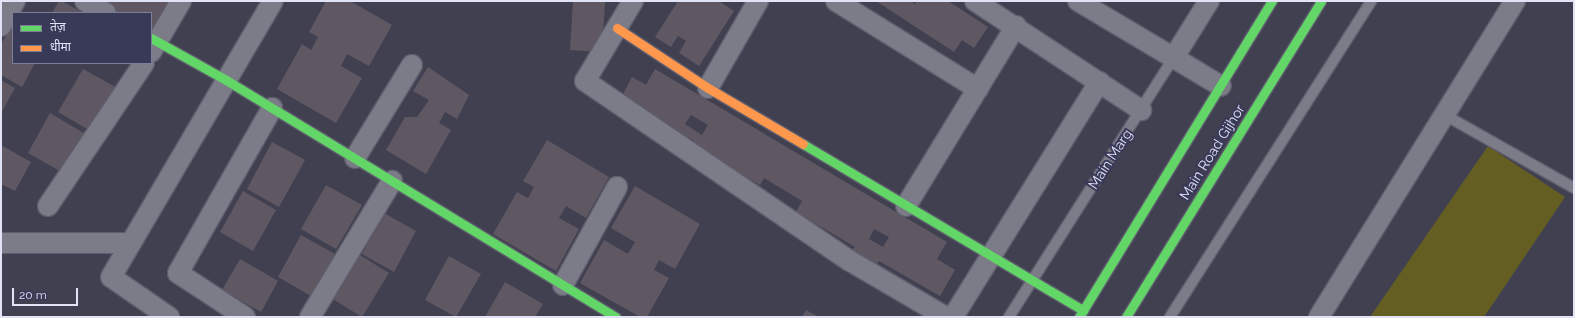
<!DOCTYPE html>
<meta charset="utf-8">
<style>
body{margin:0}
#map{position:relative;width:1575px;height:318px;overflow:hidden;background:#404051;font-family:Raleway,"Noto Sans Devanagari",sans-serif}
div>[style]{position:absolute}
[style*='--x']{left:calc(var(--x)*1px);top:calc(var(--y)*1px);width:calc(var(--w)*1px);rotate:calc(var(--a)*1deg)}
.green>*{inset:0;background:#655e22}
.building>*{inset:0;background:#5f5863}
.roads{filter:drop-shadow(1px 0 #5e5d6d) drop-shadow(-1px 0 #5e5d6d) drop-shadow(0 1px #5e5d6d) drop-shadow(0 -1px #5e5d6d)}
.lane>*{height:10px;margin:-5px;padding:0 5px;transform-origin:5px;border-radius:5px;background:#7c7c88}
.street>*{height:20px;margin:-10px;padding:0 10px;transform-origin:10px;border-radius:10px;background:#7c7c88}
.fast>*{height:9px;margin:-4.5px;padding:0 4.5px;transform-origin:4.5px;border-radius:4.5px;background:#63d668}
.slow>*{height:9px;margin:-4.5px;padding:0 4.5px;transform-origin:4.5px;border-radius:4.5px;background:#ff974d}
span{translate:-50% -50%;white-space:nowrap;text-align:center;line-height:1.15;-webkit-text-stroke:4px #393958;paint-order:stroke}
.street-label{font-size:14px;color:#e2e3f7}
.frame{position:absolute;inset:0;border:2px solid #e2e3f7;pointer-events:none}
.legend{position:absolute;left:12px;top:12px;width:140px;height:52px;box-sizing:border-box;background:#393958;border:1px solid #7d7d98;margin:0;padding:5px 7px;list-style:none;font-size:12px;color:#e2e3f7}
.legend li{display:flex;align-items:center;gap:8px;height:20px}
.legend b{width:20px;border:1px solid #7d7d98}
.scale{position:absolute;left:12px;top:288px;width:66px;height:18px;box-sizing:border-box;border:2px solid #e2e3f7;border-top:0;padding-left:5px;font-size:12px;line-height:14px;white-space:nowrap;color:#e2e3f7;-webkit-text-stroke:3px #393958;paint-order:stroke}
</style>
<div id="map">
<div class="green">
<div style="clip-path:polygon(1488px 146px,1565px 197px,1484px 317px,1370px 317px)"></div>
</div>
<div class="building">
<div style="clip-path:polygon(59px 1px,62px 1px,83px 13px,52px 13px)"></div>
<div style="clip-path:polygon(98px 1px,175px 1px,151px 32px,151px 13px,119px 13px)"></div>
<div style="clip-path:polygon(326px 1px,350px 1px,392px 25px,369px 66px,347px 54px,341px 66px,362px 78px,336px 123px,277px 89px,302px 44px,311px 50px,318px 37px,309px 32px)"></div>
<div style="clip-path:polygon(573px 1px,605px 1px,602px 52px,570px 50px)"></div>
<div style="clip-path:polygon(678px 1px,719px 1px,734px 11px,699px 66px,679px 53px,686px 41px,678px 36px,671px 47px,655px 37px)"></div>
<div style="clip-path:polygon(876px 1px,911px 1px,915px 4px,917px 1px,948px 1px,988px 27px,974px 48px,962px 40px,954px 52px)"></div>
<div style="clip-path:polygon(10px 29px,13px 31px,13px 63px,35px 63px,22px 87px,1px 75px,1px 44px)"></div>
<div style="clip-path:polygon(428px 67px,469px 95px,457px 119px,445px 112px,439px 123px,451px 130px,426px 174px,386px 150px,405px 117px,417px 117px,429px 100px,413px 91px)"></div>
<div style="clip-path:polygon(83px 69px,119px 89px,94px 133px,58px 112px)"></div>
<div style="clip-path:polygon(evenodd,655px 69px,947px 242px,937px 259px,955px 270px,940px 296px,879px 261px,874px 268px,847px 254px,855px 247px,796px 212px,802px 201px,764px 178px,760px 185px,698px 149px,693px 140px,671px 129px,623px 94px,632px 77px,646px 85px,655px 69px,691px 115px,708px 125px,702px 135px,685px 124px,691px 115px,655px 69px,874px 229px,889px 237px,883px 247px,869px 239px,874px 229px)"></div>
<div style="clip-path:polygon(1px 80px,15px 88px,1px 113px)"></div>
<div style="clip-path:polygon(50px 113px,87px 135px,65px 174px,28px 153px)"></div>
<div style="clip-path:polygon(547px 140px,609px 177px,586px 218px,566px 206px,559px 218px,579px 229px,556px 271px,493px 234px,517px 192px,528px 198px,534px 187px,523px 181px)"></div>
<div style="clip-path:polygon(272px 142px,305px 160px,279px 207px,247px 189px)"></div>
<div style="clip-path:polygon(1px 145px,31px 162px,15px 191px,1px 184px)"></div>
<div style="clip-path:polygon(326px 185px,362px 205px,336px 249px,301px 229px)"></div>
<div style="clip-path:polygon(635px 186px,700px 224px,675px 269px,659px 260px,654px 270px,669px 278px,647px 317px,640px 317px,580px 283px,604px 240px,628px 254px,635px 242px,611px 228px)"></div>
<div style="clip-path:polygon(243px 191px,276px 210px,253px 251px,220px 232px)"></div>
<div style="clip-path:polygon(384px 213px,416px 231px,394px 272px,362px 254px)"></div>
<div style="clip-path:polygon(301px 235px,335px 254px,311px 296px,278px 277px)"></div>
<div style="clip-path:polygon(358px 254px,389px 273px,362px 317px,331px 298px)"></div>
<div style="clip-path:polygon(449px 256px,481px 274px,456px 317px,425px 300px)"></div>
<div style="clip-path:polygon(240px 259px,278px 281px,261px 312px,222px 290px)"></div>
<div style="clip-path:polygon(505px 282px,543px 304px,535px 317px,485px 317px)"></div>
<div style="clip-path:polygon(806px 310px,819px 317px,802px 317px)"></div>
</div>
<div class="roads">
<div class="lane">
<div style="--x:1445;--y:115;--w:148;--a:29.5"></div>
<div style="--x:1009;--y:317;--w:308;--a:-57.6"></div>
<div style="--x:1170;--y:317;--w:375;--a:-57.5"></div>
</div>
<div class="street">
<div style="--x:85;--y:1;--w:24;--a:30"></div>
<div style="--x:633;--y:1;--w:93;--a:121"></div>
<div style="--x:585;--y:81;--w:320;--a:34.2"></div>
<div style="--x:850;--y:261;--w:111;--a:30.3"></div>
<div style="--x:836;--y:1;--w:167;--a:31.8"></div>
<div style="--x:975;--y:1;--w:199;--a:33.3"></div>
<div style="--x:1078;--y:1;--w:166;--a:30.7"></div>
<div style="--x:1;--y:26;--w:29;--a:-61"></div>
<div style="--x:151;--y:52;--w:59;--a:-59.5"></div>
<div style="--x:1174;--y:57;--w:66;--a:-58"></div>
<div style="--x:708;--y:88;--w:100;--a:-60.1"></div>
<div style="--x:355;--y:158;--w:109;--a:-58.5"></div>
<div style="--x:48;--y:206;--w:172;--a:-56.1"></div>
<div style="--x:906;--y:206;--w:211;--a:-58.6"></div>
<div style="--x:1;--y:243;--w:130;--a:0"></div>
<div style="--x:563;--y:285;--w:112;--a:-61.1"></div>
<div style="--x:169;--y:317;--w:70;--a:-145.4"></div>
<div style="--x:111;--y:277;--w:320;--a:-59.6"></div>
<div style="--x:245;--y:317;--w:80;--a:-146.7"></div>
<div style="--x:178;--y:273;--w:190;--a:-60.3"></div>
<div style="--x:310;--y:317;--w:159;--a:-58.9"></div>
<div style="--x:953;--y:317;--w:277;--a:-58.1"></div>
<div style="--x:1319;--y:317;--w:372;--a:-58.2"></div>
</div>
<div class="fast">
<div style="--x:151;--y:38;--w:86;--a:29.2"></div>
<div style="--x:226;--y:80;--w:456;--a:31.3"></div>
<div style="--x:803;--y:144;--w:326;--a:30.7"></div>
<div style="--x:1079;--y:317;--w:370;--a:-58.6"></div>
<div style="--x:1126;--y:317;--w:371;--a:-58.3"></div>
</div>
<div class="slow">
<div style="--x:617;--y:28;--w:109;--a:33.4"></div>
<div style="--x:708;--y:88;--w:110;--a:30.5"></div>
</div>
</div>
<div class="street-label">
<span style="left:1212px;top:152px;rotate:-58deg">Main Road Gijhor</span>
<span style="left:1110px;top:159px;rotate:-57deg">Main Marg</span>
</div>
<div class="frame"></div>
<ul class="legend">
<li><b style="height:5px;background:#63d668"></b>तेज़</li>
<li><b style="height:5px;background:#ff974d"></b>धीमा</li>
</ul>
<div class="scale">20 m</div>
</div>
